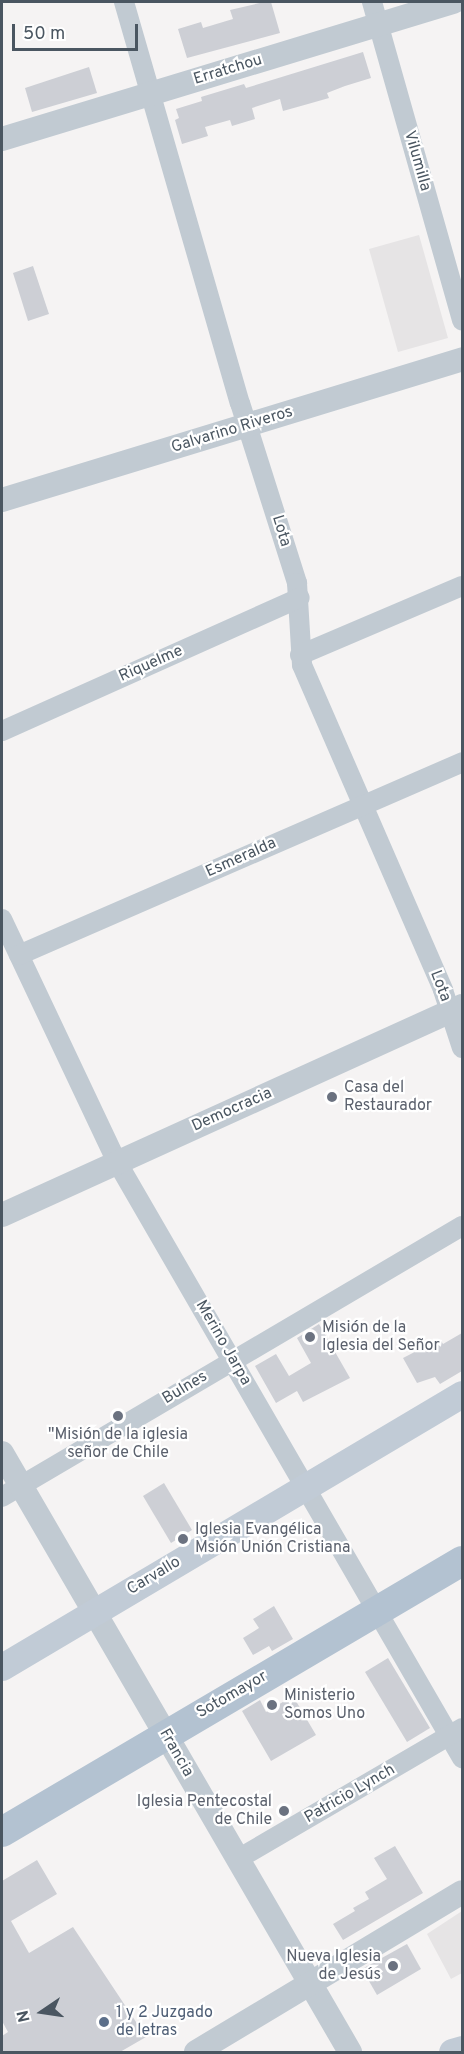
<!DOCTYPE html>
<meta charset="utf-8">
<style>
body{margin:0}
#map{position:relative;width:464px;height:2054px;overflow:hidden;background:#f5f3f3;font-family:Overpass,sans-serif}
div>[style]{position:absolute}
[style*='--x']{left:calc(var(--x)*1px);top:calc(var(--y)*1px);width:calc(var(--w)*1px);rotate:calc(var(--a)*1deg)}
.education>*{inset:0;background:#e6e4e5}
.building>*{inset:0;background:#cdcfd5}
.minor>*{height:20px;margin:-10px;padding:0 10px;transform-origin:10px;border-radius:10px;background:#c1cad2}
.tertiary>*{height:24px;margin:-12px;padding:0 12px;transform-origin:12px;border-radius:12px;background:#c1cad2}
.secondary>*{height:27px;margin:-13.5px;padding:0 13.5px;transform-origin:13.5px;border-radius:13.5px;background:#c1cbd6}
.primary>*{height:30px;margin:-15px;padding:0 15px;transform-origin:15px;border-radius:15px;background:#b3c2d1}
.dots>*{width:16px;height:16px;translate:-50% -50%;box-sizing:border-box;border:3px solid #fff;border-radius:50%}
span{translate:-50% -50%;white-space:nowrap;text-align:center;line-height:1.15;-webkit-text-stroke:4.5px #fff;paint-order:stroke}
.street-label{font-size:16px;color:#4a5661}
.worship-label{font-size:16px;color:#5b616d}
.left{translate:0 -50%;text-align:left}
.right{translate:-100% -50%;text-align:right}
.service-label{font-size:16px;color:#4e5e75}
.frame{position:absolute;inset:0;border:3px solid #4a5661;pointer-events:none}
.north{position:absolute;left:12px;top:1982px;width:60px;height:60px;-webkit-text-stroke:4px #fff;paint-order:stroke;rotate:257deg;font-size:16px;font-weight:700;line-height:24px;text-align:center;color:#4a5661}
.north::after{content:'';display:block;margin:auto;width:21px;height:27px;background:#4a5661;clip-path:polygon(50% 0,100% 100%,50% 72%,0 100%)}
.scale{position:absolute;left:12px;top:24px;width:126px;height:27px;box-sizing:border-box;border:3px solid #4a5661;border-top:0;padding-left:8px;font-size:18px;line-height:21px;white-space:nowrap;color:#4a5661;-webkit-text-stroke:4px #fff;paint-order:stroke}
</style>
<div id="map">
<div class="education">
<div style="clip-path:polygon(419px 235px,448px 338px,398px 352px,369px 249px)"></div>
<div style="clip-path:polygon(462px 1911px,462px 1973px,451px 1979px,427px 1934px)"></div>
</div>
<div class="building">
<div style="clip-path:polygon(264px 2px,271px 2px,280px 33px,187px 58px,178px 29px,201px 22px,203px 28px,233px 19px,230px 10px)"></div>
<div style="clip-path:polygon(363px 52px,371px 78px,345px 86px,327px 93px,329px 98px,308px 104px,283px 111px,280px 99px,252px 108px,255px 119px,232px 126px,230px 120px,205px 127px,208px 136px,182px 144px,175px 120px,179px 118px,176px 109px,202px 101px,201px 97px,244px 84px,246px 88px)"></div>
<div style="clip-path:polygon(89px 67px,97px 93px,32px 112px,25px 88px)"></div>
<div style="clip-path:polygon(33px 266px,49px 314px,28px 321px,13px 273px)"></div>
<div style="clip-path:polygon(319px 1324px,350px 1378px,303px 1402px,297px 1391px,276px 1403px,255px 1366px,276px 1354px,289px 1376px,311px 1363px,297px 1338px)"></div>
<div style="clip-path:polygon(462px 1333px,462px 1371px,440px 1384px,435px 1377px,417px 1383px,403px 1358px,440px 1339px,443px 1344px)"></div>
<div style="clip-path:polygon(164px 1483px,192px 1530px,171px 1543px,143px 1496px)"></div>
<div style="clip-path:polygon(274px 1606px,293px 1639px,272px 1651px,269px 1646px,253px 1655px,243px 1638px,259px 1628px,253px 1619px)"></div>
<div style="clip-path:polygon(388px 1658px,430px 1728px,407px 1742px,365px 1672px)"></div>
<div style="clip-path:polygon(293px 1696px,316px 1735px,271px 1761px,242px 1711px,260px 1700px,266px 1712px)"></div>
<div style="clip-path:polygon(395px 1846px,423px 1893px,343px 1940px,333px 1924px,355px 1911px,353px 1908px,369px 1899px,365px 1892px,387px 1879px,374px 1858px)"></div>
<div style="clip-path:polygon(37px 1860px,57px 1894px,11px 1921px,29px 1953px,73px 1927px,146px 2037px,120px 2052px,2px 2052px,2px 2036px,8px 2032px,2px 2021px,2px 1881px)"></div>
<div style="clip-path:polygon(407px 1944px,421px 1969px,377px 1995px,362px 1969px)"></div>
</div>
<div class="minor">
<div style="--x:124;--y:2;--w:417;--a:73.9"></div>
<div style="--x:240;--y:403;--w:189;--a:72.4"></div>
<div style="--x:297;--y:583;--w:82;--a:86.5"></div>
<div style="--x:302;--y:665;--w:354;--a:66.5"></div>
<div style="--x:443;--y:990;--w:61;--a:71.9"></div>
<div style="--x:372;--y:2;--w:331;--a:74.2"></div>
<div style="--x:300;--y:655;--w:176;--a:-23.1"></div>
<div style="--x:2;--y:731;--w:326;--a:-24.1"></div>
<div style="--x:2;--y:919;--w:269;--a:64.7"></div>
<div style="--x:117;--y:1162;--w:689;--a:59.94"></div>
<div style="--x:19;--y:955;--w:483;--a:-23.5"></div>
<div style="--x:2;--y:1497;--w:534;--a:-30.5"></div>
<div style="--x:238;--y:1859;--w:259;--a:-30.3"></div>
</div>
<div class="tertiary">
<div style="--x:2;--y:139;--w:472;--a:-16.9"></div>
<div style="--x:2;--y:500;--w:481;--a:-17"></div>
<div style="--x:2;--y:1215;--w:505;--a:-24.43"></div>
<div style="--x:2;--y:1453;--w:693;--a:59.84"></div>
<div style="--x:196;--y:2052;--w:310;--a:-31"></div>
</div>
<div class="secondary">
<div style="--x:2;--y:1667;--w:535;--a:-30.69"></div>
<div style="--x:452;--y:2052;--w:10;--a:-17"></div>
</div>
<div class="primary">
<div style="--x:2;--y:1832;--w:534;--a:-30.5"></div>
</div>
<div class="dots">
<div style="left:332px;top:1097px;background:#6b7280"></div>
<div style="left:310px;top:1337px;background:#6b7280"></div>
<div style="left:118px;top:1416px;background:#6b7280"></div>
<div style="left:183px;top:1539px;background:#6b7280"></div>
<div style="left:272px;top:1705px;background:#6b7280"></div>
<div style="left:284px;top:1811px;background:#6b7280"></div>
<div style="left:393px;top:1966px;background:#6b7280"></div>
<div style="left:104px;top:2022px;background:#5c6f8a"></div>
</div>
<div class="street-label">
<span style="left:228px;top:70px;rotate:-17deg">Erratchou</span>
<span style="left:417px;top:161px;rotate:74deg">Vilumilla</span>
<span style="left:232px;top:430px;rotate:-17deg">Galvarino Riveros</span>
<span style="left:281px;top:531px;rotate:73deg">Lota</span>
<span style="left:151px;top:664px;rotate:-24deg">Riquelme</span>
<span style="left:241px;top:858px;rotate:-24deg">Esmeralda</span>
<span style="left:440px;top:986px;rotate:69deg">Lota</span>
<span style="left:232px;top:1110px;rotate:-24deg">Democracia</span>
<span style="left:223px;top:1343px;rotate:60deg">Merino Jarpa</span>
<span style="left:185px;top:1388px;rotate:-31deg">Bulnes</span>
<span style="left:154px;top:1576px;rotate:-31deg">Carvallo</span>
<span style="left:232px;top:1695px;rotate:-30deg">Sotomayor</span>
<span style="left:176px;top:1753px;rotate:60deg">Francia</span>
<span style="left:350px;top:1794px;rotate:-30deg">Patricio Lynch</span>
</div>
<div class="worship-label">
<span class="left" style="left:344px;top:1097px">Casa del<br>Restaurador</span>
<span class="left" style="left:322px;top:1337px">Misión de la<br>Iglesia del Señor</span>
<span style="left:118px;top:1444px">"Misión de la iglesia<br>señor de Chile</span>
<span class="left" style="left:195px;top:1539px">Iglesia Evangélica<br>Msión Unión Cristiana</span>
<span class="left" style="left:284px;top:1705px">Ministerio<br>Somos Uno</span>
<span class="right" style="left:272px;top:1811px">Iglesia Pentecostal<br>de Chile</span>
<span class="right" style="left:381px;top:1966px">Nueva Iglesia<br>de Jesús</span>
</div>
<div class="service-label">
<span class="left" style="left:116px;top:2022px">1 y 2 Juzgado<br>de letras</span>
</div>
<div class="frame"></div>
<div class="north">N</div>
<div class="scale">50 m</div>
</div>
